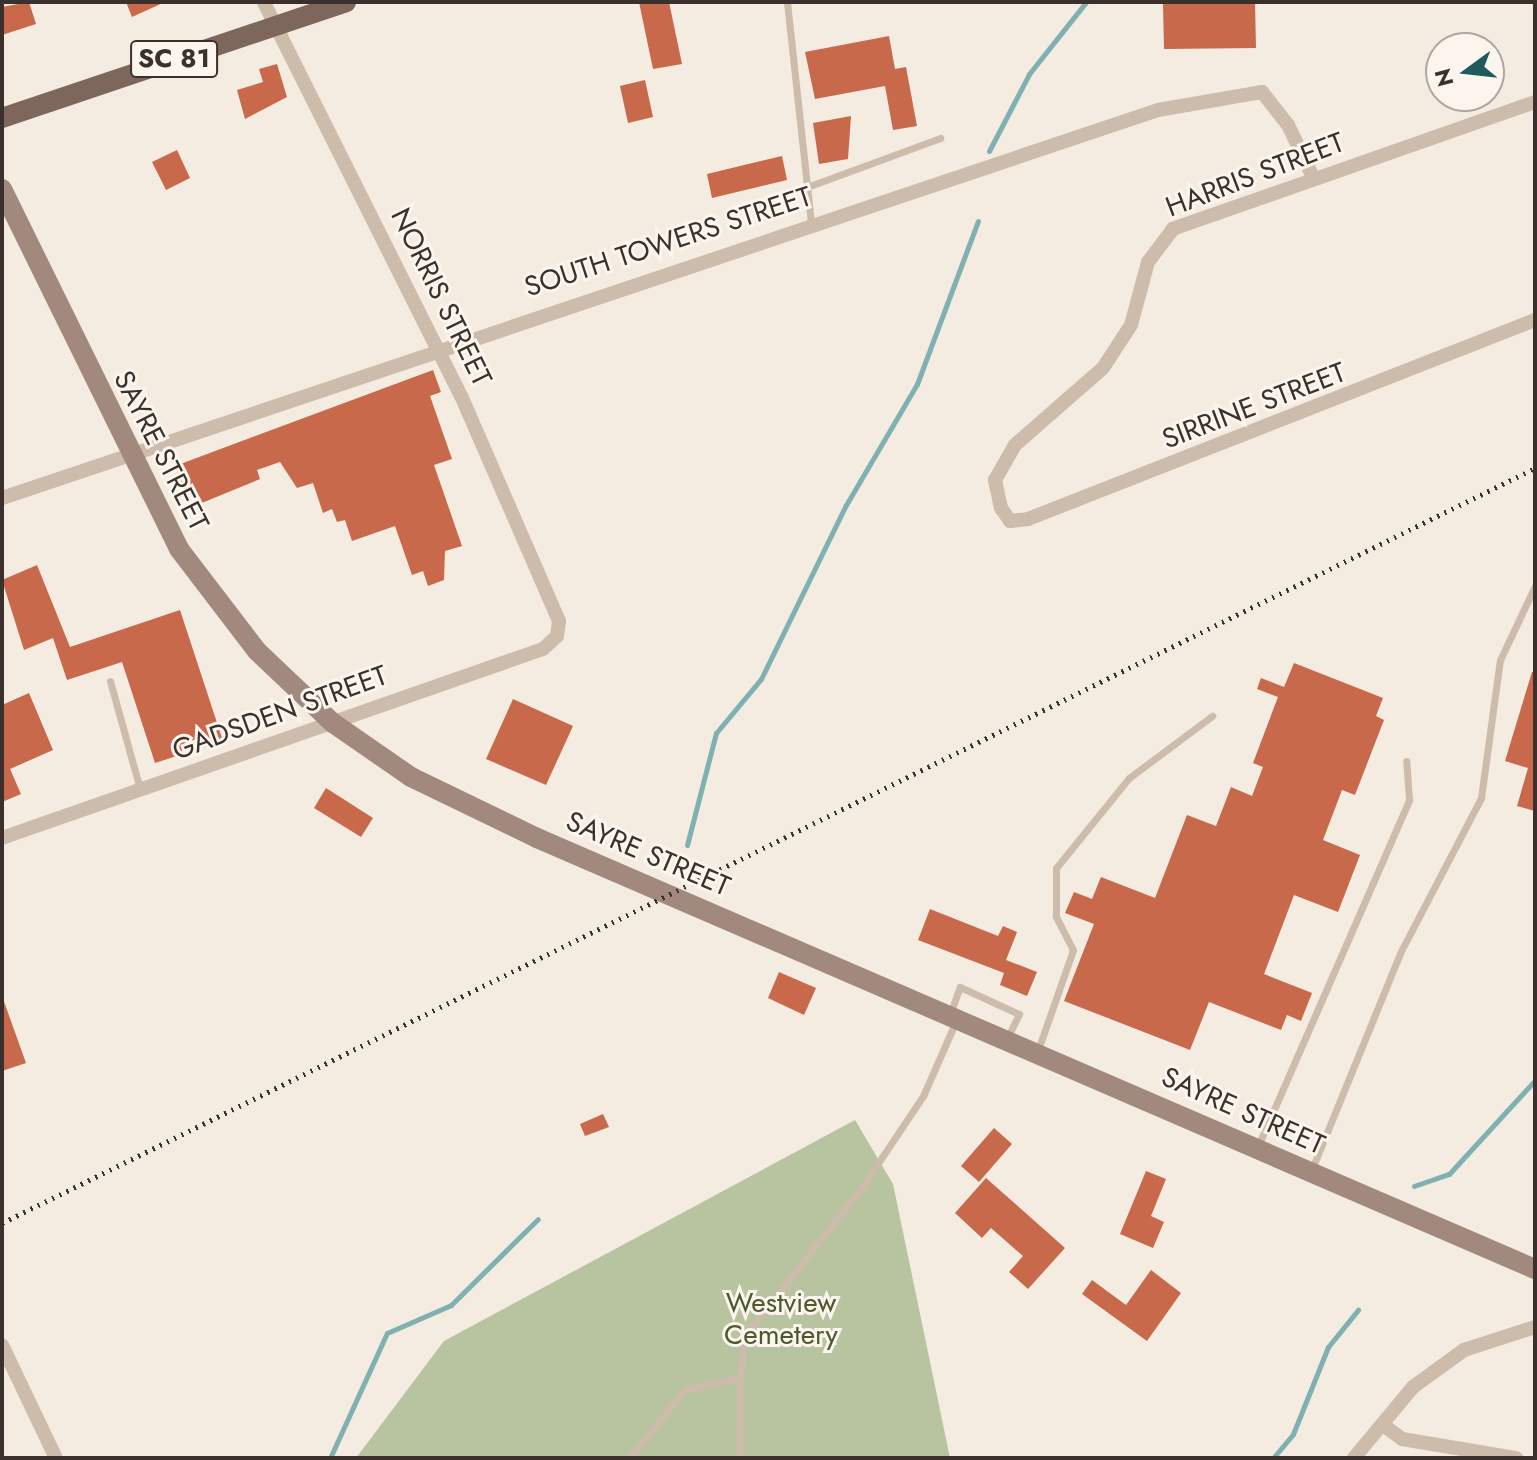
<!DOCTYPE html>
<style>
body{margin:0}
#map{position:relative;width:1537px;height:1460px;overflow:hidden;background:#f4ebe1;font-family:Jost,sans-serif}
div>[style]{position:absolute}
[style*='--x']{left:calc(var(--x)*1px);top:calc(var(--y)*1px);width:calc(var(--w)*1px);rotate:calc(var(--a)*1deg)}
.green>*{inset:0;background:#b8c4a0}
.stream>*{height:5px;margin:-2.5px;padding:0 2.5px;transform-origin:2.5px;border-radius:2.5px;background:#7fb0b2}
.building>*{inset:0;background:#c8694b}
.service>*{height:7px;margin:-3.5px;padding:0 3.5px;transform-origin:3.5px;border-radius:3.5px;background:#cdbbac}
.minor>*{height:14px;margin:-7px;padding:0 7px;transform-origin:7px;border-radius:7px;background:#cdbbac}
.secondary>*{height:20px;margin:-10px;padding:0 10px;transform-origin:10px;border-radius:10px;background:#a18a7d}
.primary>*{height:20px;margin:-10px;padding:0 10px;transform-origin:10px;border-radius:10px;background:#7d675c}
.rail>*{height:5px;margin-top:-2.5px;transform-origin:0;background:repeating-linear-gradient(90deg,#3b302b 0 2px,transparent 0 8px)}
span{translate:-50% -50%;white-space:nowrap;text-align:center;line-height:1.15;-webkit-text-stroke:6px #fbf5ee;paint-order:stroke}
.shield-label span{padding:2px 6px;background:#fbf5ee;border:2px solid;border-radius:6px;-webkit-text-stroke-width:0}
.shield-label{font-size:26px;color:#3b302b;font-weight:700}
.street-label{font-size:28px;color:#3b302b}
.park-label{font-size:28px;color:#4a5a2e}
.frame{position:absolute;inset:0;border:4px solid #3b302b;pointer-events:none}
.north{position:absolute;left:1425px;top:32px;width:80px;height:80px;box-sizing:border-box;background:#fbf5ee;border:2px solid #aea6a0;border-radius:50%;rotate:255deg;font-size:22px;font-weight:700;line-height:32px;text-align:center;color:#3b302b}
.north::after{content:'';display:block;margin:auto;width:28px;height:36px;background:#1f5a5e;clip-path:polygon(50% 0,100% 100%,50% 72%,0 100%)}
</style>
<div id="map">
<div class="green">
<div style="clip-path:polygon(855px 1120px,893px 1184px,950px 1458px,356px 1458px,444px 1341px)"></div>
</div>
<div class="stream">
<div style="--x:989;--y:151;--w:87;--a:-62.5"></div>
<div style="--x:1029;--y:74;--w:92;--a:-51.6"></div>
<div style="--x:687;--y:845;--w:116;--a:-75.5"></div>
<div style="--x:716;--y:733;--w:70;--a:-50.2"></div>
<div style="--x:761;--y:679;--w:194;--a:-64"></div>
<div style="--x:846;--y:505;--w:140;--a:-59.6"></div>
<div style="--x:917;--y:384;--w:174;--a:-69.5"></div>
<div style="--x:1414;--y:1186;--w:37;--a:-19"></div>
<div style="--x:1449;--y:1174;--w:127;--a:-47.5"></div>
<div style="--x:330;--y:1458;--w:137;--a:-65.5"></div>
<div style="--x:387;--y:1333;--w:70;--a:-23.6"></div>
<div style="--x:451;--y:1305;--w:122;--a:-44.7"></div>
<div style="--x:1273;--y:1458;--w:31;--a:-50"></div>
<div style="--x:1293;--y:1434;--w:94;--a:-68.1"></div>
<div style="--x:1328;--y:1347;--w:48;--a:-51"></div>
</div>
<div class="building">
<div style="clip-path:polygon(29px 2px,36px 24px,2px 35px,2px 7px)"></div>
<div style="clip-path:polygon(126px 2px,165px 2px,132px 17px)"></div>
<div style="clip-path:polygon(639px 2px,669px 2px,682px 64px,653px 69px)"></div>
<div style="clip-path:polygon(1255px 2px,1256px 48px,1164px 49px,1163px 4px)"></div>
<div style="clip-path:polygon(889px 36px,895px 69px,906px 67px,917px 126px,893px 130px,885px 86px,815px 99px,805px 52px)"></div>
<div style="clip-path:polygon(277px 64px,287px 97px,245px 119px,237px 90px,263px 82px,259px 69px)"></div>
<div style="clip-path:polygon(645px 80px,653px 117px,628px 123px,620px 86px)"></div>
<div style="clip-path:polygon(851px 116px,848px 159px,819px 164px,813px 123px)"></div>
<div style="clip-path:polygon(177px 150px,190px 178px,166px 190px,152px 162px)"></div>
<div style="clip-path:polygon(782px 156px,787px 180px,712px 198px,707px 174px)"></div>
<div style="clip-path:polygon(433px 370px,441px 392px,430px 396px,452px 459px,434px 465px,462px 546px,445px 551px,444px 580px,428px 586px,423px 571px,412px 575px,395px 526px,352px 541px,345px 520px,337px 522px,332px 509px,323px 513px,313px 483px,297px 488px,280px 462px,257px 470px,260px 479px,192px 507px,175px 466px)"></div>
<div style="clip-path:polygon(37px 565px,70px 647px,180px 610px,223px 741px,155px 763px,122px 662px,67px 680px,53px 638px,24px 650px,2px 580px)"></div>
<div style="clip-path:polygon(1294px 663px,1383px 698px,1376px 716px,1384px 720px,1355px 795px,1342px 790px,1323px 840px,1360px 855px,1338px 912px,1294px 895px,1264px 974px,1312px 993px,1301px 1021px,1287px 1015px,1281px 1030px,1209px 1002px,1190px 1050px,1064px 1001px,1094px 924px,1065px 913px,1074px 892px,1092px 899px,1101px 877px,1155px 898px,1187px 815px,1216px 826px,1231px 787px,1252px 796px,1263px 767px,1253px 763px,1278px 697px,1257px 689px,1261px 678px,1284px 687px)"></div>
<div style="clip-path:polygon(1532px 672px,1535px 672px,1535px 811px,1517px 806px,1528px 768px,1505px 761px)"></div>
<div style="clip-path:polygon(29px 693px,53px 750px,10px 769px,21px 794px,2px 802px,2px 705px)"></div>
<div style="clip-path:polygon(513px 699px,573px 726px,546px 785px,486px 759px)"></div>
<div style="clip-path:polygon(326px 788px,373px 818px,361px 837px,314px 808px)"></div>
<div style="clip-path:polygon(930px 909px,998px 936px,1003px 926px,1017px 932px,1006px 960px,1037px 972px,1027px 996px,1000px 985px,1004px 973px,918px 940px)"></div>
<div style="clip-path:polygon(779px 972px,816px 988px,804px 1015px,768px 998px)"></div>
<div style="clip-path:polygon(2px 996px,26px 1063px,2px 1071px)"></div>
<div style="clip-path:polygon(603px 1114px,609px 1127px,585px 1136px,580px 1124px)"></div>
<div style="clip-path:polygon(994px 1128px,1012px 1144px,979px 1182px,961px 1166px)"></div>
<div style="clip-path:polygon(1146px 1171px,1166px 1179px,1151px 1216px,1164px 1222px,1153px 1248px,1120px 1234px)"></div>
<div style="clip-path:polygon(986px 1178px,1065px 1248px,1028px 1289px,1009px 1272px,1023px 1256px,991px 1228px,982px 1238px,955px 1213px)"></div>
<div style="clip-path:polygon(1151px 1270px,1181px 1293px,1147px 1341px,1082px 1294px,1092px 1280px,1126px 1305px)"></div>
</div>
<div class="service">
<div style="--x:787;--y:2;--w:222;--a:83.8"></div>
<div style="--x:807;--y:187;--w:142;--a:-20.2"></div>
<div style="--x:110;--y:681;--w:112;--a:74.5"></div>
<div style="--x:950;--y:1014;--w:29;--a:-70"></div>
<div style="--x:960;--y:987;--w:65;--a:24.6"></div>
<div style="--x:1019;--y:1014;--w:25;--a:116"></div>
<div style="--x:1038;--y:1050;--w:106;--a:-70.7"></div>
<div style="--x:1073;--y:950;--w:38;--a:-117"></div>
<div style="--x:1056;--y:916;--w:48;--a:-90"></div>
<div style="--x:1056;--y:868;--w:116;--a:-51"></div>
<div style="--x:1129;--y:778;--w:104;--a:-36.8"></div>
<div style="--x:1258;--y:1146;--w:378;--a:-66.4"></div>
<div style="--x:1409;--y:800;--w:39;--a:-94"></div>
<div style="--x:1312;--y:1169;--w:233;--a:-67.8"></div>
<div style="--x:1400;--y:953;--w:175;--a:-62.4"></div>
<div style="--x:1481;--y:798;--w:139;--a:-82.2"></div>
<div style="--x:1500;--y:660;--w:82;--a:-64.7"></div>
<div style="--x:629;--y:1458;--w:88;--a:-50.5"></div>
<div style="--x:685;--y:1390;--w:57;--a:-13.3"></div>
<div style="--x:740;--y:1377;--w:40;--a:-84.3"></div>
<div style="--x:744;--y:1337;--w:191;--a:-51.8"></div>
<div style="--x:862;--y:1187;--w:110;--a:-56.2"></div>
<div style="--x:923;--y:1096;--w:80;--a:-66.3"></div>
<div style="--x:739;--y:1458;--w:81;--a:-89.3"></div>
</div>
<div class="minor">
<div style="--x:1535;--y:102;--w:384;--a:160.7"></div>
<div style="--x:1173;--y:229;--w:41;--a:127.1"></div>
<div style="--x:1148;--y:262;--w:65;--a:105.1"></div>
<div style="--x:1131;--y:325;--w:51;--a:123.1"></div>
<div style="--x:1103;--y:368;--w:117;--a:138.8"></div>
<div style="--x:1015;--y:445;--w:40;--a:119.7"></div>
<div style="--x:995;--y:480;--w:29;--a:78"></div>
<div style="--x:1001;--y:508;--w:16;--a:55"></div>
<div style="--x:1010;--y:521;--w:18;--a:-6"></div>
<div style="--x:1028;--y:519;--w:545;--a:-21.43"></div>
<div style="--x:2;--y:498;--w:1219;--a:-18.55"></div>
<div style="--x:1158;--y:110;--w:106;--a:-9.8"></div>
<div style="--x:1262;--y:92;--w:42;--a:51.8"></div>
<div style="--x:1288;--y:125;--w:58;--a:64.3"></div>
<div style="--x:2;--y:838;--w:573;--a:-19.26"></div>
<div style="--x:543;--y:649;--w:19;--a:-43"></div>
<div style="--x:557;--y:636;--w:15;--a:-82"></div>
<div style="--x:559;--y:621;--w:245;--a:-113.5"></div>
<div style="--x:461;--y:396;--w:441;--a:-116.6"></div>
<div style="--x:2;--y:1345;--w:125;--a:64.5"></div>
<div style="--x:1383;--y:1425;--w:24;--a:36"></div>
<div style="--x:1402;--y:1439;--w:116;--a:9.5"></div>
<div style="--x:1354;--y:1458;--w:92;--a:-50.3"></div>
<div style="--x:1413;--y:1387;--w:63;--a:-36"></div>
<div style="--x:1464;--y:1350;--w:75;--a:-17.9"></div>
</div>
<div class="secondary">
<div style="--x:2;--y:189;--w:401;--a:63.8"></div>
<div style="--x:179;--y:549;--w:128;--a:52.6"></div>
<div style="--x:257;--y:651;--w:105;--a:43.5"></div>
<div style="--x:333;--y:723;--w:95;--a:34.7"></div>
<div style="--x:411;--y:777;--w:140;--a:25.8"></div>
<div style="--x:537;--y:838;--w:1087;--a:23.36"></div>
</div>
<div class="primary">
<div style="--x:2;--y:118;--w:363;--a:-18.6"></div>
</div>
<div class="rail">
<div style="--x:2;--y:1223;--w:1709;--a:-26.22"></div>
</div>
<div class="shield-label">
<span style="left:174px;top:59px">SC 81</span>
</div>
<div class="street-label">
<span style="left:1255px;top:175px;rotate:-21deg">HARRIS STREET</span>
<span style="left:668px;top:242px;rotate:-18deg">SOUTH TOWERS STREET</span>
<span style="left:441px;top:297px;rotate:64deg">NORRIS STREET</span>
<span style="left:1254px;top:406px;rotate:-21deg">SIRRINE STREET</span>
<span style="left:161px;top:451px;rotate:63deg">SAYRE STREET</span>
<span style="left:280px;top:713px;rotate:-20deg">GADSDEN STREET</span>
<span style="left:648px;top:854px;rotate:23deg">SAYRE STREET</span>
<span style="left:1243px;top:1111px;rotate:24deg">SAYRE STREET</span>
</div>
<div class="park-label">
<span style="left:781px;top:1319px">Westview<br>Cemetery</span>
</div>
<div class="frame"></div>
<div class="north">N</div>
</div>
